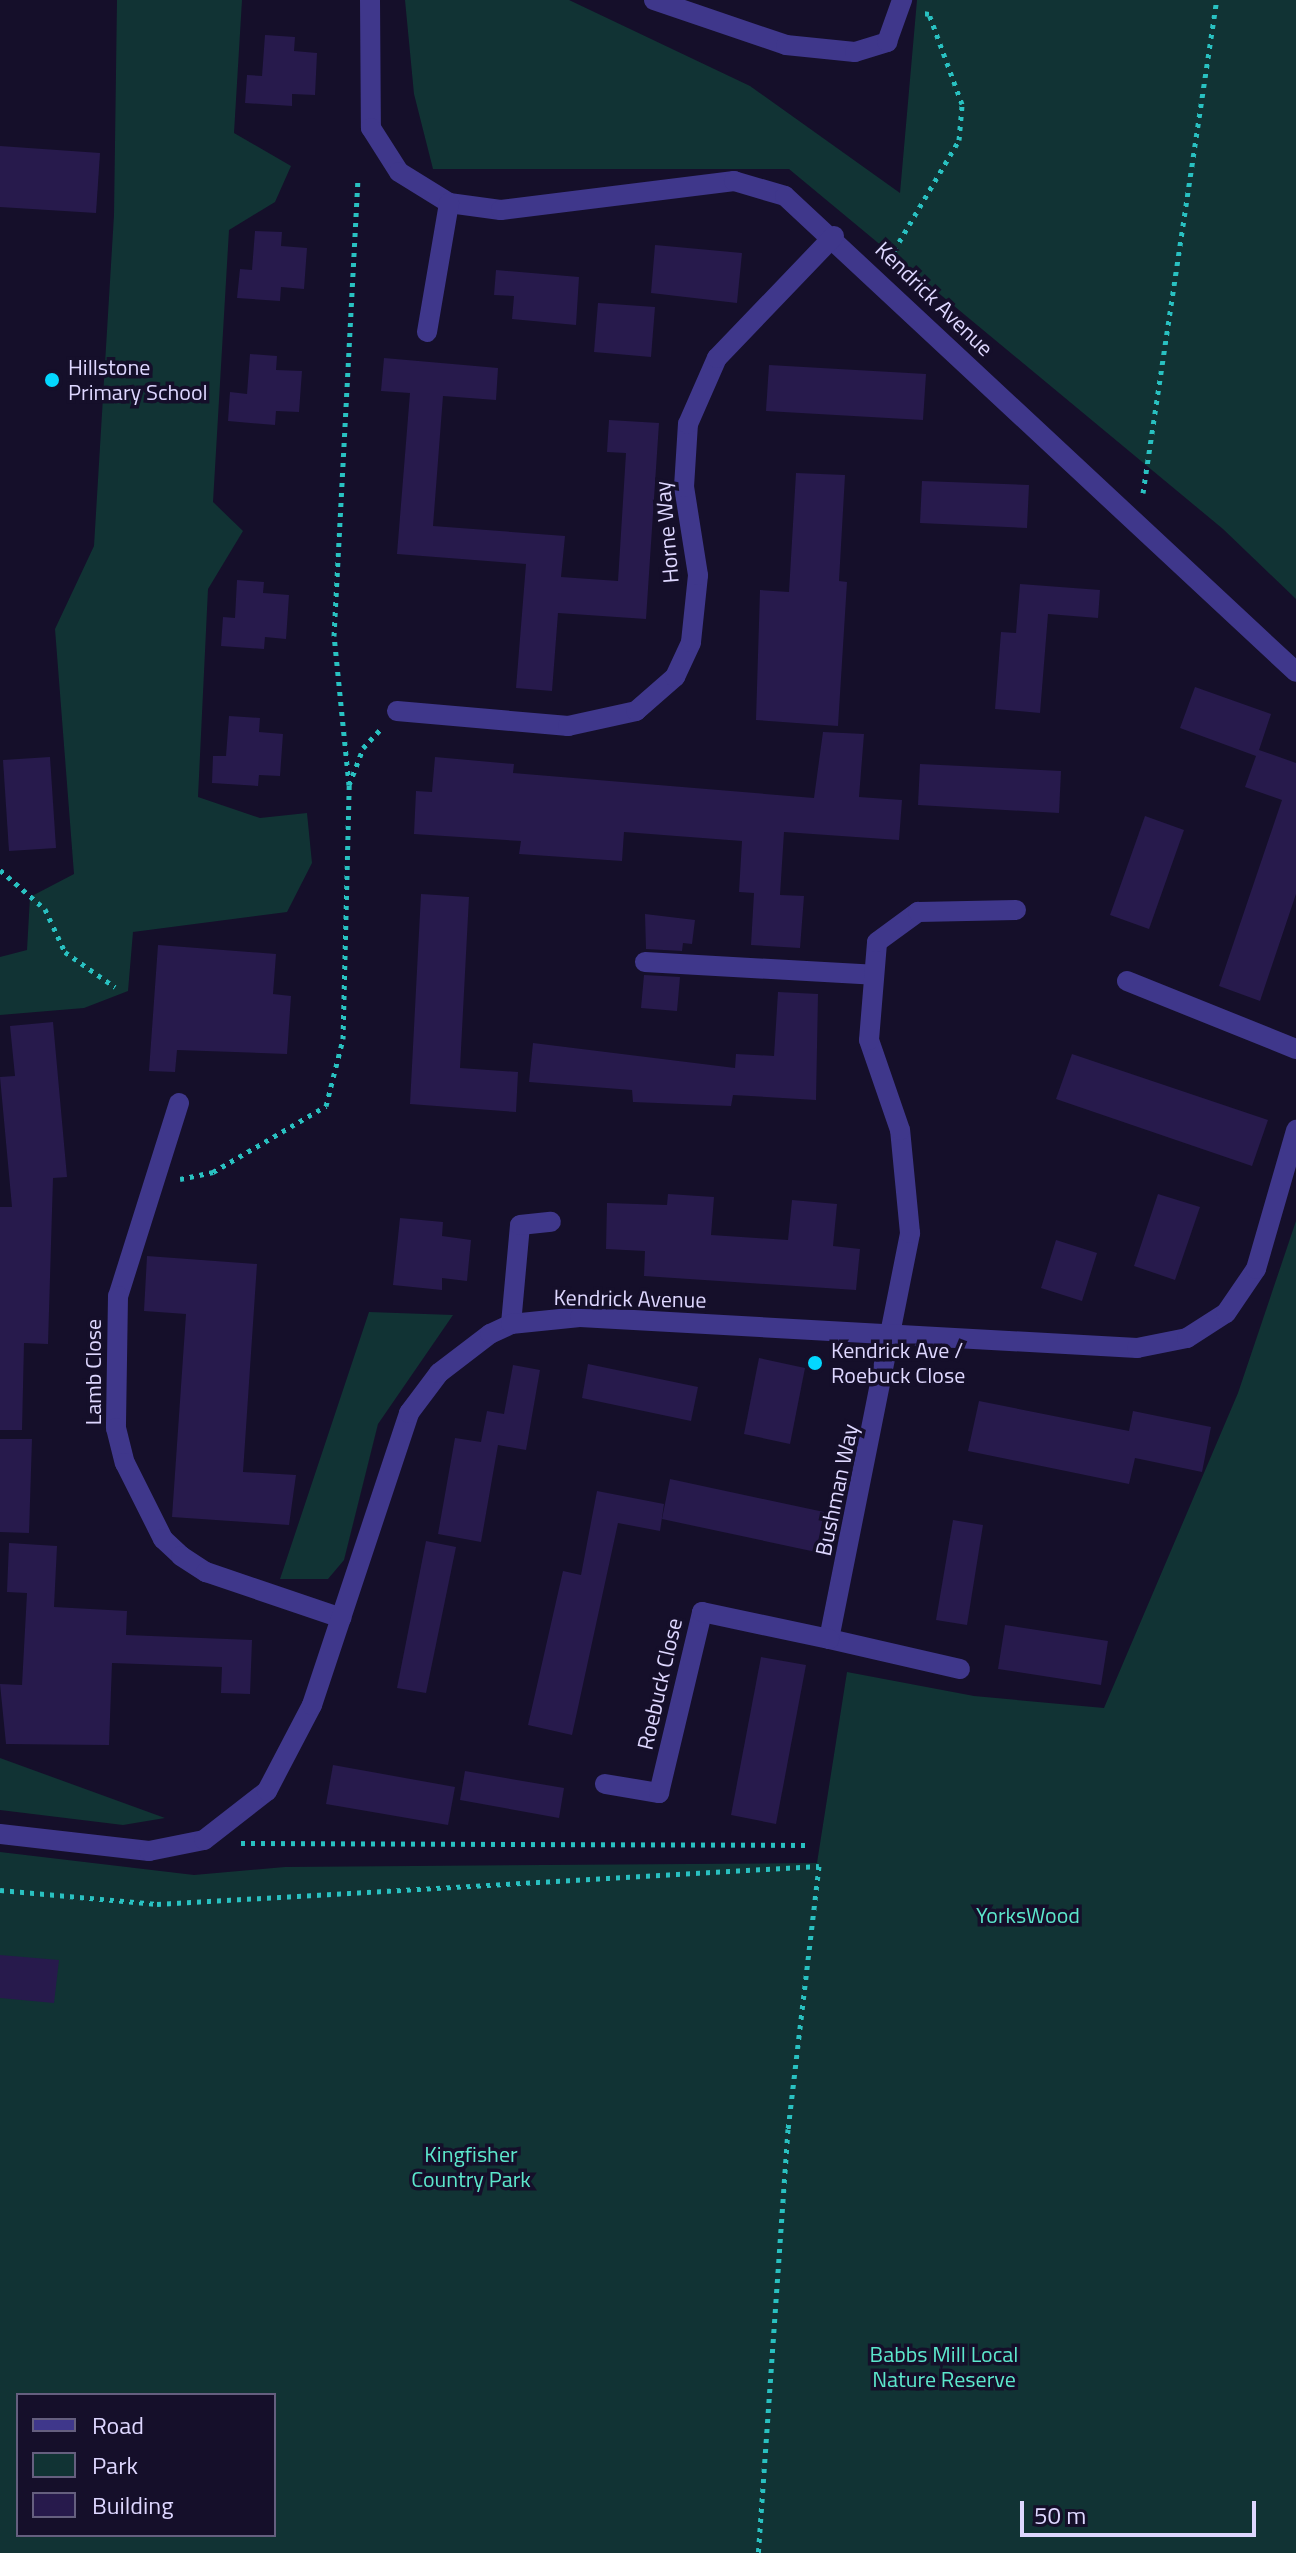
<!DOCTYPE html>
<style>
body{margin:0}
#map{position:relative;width:1296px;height:2553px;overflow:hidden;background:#150f2a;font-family:"Titillium Web",sans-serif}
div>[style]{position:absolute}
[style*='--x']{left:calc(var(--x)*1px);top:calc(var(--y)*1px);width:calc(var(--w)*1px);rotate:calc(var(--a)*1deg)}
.green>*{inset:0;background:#113334}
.building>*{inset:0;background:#271a4c}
.path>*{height:5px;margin-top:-2.5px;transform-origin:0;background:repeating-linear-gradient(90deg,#29c1c1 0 4px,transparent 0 10px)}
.lane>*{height:20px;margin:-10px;padding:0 10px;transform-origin:10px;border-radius:10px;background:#3f378b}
.street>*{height:20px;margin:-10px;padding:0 10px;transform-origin:10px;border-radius:10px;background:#3f378b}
.dots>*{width:22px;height:22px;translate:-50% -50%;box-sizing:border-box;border:4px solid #150f2a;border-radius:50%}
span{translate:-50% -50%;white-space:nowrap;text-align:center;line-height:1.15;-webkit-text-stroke:7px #150f2a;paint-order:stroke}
.street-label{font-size:22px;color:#ded7ff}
.poi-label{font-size:22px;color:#ded7ff}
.left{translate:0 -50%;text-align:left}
.park-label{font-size:22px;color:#5ce7cc}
.legend{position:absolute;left:16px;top:2393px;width:260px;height:144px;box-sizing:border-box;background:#150f2a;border:2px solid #655f7f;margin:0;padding:10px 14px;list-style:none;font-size:24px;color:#ded7ff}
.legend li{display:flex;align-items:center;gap:16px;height:40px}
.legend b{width:40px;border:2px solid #655f7f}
.scale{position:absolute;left:1020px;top:2501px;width:236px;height:36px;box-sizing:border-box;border:4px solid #ded7ff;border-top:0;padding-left:10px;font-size:24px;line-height:28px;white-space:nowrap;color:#ded7ff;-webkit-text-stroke:6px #150f2a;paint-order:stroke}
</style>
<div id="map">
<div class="green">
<div style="clip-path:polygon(117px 0,242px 0,234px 133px,291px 166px,275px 202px,229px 230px,213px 502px,243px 531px,208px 589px,198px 797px,260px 818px,307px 813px,312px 863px,287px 912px,133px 932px,128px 991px,84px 1008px,0 1015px,0 957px,27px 950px,30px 897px,74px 874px,55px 629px,94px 546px,114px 215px)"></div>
<div style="clip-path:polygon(405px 0,569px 0,750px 86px,900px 193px,917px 0,1296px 0,1296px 599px,1223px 529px,789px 169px,433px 169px,414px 94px)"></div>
<div style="clip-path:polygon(evenodd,1296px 1221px,1296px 2553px,0 2553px,0 1852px,194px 1875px,285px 1867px,817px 1863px,847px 1672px,974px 1696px,1104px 1708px,1238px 1393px,1296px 1221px,18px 2395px,274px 2395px,274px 2535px,18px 2535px,18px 2395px)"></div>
<div style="clip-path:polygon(369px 1312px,453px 1315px,378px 1424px,344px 1560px,328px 1579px,280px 1579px)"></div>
<div style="clip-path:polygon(0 1758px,165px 1818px,123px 1825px,0 1810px)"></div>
</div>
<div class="building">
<div style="clip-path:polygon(265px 35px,295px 37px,294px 51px,317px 53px,315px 95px,292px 94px,292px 106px,245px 103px,247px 75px,262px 76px)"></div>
<div style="clip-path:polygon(0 146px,100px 153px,96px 213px,0 207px)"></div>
<div style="clip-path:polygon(255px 231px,282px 232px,281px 246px,307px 248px,304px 289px,281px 287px,280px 301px,237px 298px,240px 269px,252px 270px)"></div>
<div style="clip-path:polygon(655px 245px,742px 253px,737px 303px,651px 293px)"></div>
<div style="clip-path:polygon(496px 270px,579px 277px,576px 325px,512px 319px,514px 296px,494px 295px)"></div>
<div style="clip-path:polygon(598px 303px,655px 307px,651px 357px,594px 352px)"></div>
<div style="clip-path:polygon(250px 354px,277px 356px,276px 370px,302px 371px,299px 412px,276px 411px,275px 425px,228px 421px,230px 392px,247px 394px)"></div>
<div style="clip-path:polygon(384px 358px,498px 368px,496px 400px,443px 396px,433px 526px,565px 536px,561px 577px,618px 581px,626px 453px,607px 452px,609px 420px,659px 423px,646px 619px,558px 613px,552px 691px,516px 688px,526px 564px,397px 554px,410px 393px,381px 391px)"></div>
<div style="clip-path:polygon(769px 365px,926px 374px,923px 420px,766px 411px)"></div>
<div style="clip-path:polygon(796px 473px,845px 475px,839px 581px,847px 582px,838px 726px,756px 720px,760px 590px,789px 592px)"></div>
<div style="clip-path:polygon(922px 481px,1029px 485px,1027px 528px,920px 523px)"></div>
<div style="clip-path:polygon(237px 580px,264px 582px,263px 593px,289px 595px,286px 639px,265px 637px,264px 649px,221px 646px,223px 617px,235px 618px)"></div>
<div style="clip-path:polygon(1020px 584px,1100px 590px,1098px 618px,1048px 614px,1040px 713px,995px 709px,1001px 632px,1016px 633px)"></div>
<div style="clip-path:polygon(1195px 687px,1271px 714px,1259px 750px,1296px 763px,1296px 894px,1260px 1001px,1219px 986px,1282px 800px,1245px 787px,1256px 756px,1180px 728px)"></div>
<div style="clip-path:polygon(229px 716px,260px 718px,259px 732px,283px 734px,280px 776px,259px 775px,258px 786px,212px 783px,213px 756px,226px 756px)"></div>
<div style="clip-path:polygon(823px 732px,864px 734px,859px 797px,902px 800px,899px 840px,784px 832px,780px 895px,804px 896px,800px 948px,751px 945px,754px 893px,739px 892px,742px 841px,624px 832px,622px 861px,519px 854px,521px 841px,414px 834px,416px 791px,432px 792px,435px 757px,514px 764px,513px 773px,814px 798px)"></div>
<div style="clip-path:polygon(50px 757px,56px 848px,9px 851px,3px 760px)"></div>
<div style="clip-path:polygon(920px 764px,1061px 771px,1059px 813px,918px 805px)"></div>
<div style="clip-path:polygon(1145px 816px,1184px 830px,1149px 929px,1110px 915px)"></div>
<div style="clip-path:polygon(421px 894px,469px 897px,460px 1068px,518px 1072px,516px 1112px,410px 1104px)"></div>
<div style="clip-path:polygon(645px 914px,695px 920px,692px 944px,683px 943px,682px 951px,646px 949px)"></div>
<div style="clip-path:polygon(158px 945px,276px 954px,273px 994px,291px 996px,287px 1054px,177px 1050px,175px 1072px,149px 1071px)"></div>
<div style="clip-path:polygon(644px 975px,680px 977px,677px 1011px,641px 1008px)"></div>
<div style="clip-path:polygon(778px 992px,818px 994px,816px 1100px,733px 1095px,731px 1106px,633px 1102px,632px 1090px,529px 1082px,533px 1043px,735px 1068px,736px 1054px,774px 1056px)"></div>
<div style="clip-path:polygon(53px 1022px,67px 1177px,53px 1178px,48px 1344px,24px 1343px,22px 1430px,0 1430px,0 1207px,12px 1207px,0 1077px,15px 1076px,10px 1026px)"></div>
<div style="clip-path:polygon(1072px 1054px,1268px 1120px,1252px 1166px,1056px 1099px)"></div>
<div style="clip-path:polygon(668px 1194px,714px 1197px,711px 1235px,788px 1240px,792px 1200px,837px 1204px,833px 1246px,860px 1249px,856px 1290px,644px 1276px,645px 1251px,606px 1249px,607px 1203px,667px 1205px)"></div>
<div style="clip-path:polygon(1158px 1194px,1200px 1207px,1175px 1280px,1134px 1266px)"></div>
<div style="clip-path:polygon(400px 1218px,443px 1222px,442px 1236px,471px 1240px,467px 1281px,442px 1278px,442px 1290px,393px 1285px)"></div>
<div style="clip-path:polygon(1056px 1240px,1097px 1253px,1082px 1301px,1041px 1288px)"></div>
<div style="clip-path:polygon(147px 1256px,257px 1264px,243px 1472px,296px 1475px,289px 1525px,172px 1517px,186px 1314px,144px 1311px)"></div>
<div style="clip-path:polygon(759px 1358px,805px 1368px,790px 1444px,744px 1434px)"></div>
<div style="clip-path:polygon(588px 1364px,698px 1387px,691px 1421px,582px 1398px)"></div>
<div style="clip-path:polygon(513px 1365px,540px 1370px,526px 1450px,498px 1445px,481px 1542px,438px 1534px,455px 1438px,481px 1442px,487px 1411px,504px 1414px)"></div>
<div style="clip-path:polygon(979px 1401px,1129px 1431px,1133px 1411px,1211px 1427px,1202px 1472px,1135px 1458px,1129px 1484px,968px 1451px)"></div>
<div style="clip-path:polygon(0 1439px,32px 1439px,29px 1533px,0 1532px)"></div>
<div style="clip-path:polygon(670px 1479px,824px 1512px,816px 1552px,662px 1519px)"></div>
<div style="clip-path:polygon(597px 1491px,664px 1504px,660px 1531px,618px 1523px,572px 1735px,528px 1725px,563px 1571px,581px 1575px)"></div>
<div style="clip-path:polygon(953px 1520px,983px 1525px,967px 1625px,936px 1620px)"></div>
<div style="clip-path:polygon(426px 1541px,456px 1547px,426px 1693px,397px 1688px)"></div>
<div style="clip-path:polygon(9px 1543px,57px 1546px,54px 1607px,127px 1611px,126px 1635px,252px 1640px,250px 1694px,221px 1693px,222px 1667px,112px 1663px,109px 1745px,6px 1744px,0 1684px,22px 1685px,27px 1593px,7px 1592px)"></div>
<div style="clip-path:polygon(1005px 1625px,1108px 1641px,1101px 1685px,998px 1669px)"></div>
<div style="clip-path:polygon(761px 1657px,806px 1665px,776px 1824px,731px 1815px)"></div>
<div style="clip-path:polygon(333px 1765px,455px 1787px,448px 1825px,326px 1804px)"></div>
<div style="clip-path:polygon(465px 1771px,564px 1788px,559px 1818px,460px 1800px)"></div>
<div style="clip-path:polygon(0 1955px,59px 1960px,54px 2003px,0 1998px)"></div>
</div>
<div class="path">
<div style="--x:889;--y:259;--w:138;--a:-59.5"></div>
<div style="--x:959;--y:140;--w:36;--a:-85"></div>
<div style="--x:962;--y:104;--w:96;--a:-110.1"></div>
<div style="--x:929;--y:14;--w:6;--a:-171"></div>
<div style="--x:1143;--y:493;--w:499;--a:-81.5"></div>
<div style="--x:349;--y:785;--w:150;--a:-95.7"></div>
<div style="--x:334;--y:636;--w:460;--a:-87"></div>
<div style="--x:0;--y:870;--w:60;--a:40.9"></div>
<div style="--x:45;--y:909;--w:47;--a:65.1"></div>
<div style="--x:65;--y:952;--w:61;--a:35"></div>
<div style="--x:180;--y:1179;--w:34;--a:-12"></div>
<div style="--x:213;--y:1172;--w:131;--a:-30.3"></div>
<div style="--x:326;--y:1106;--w:69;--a:-75.8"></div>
<div style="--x:343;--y:1039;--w:254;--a:-88.6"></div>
<div style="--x:349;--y:785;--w:40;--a:-69"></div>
<div style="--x:363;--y:748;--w:26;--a:-47"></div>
<div style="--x:241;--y:1843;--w:565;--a:0.2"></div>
<div style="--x:0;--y:1890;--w:158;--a:5.1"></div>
<div style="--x:157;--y:1904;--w:663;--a:-3.29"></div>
<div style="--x:819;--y:1866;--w:265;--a:96.7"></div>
<div style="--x:788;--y:2129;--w:425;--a:94"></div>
</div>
<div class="lane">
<div style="--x:645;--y:962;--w:229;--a:3.2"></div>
<div style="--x:511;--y:1324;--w:99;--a:-84.8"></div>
<div style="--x:520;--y:1225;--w:31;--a:-6"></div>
</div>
<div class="street">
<div style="--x:370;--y:0;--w:128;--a:89.6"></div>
<div style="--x:371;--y:128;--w:52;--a:57.5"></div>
<div style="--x:399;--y:172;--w:59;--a:31.8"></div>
<div style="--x:449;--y:203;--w:52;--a:7.7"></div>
<div style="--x:501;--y:210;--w:235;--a:-7.1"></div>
<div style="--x:734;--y:181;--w:53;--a:16.4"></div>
<div style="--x:785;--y:196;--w:698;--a:42.97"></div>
<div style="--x:654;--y:0;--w:139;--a:18.8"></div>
<div style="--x:786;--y:45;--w:69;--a:5.8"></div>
<div style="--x:855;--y:52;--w:34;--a:-17"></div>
<div style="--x:887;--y:42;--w:45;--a:-70.3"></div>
<div style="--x:427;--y:332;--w:131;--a:-80.3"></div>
<div style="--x:397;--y:711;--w:172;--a:5"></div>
<div style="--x:568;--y:726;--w:70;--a:-12.4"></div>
<div style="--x:636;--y:711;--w:52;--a:-41.1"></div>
<div style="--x:675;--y:677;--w:38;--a:-65"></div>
<div style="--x:691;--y:642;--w:67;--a:-84"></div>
<div style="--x:698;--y:575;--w:89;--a:-99"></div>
<div style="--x:684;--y:487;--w:63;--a:-86.4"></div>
<div style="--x:688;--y:424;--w:72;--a:-66.3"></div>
<div style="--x:717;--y:358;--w:169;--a:-46.2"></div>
<div style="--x:1127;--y:981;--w:182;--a:21.9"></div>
<div style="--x:179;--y:1103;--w:202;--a:107.5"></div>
<div style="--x:118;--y:1296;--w:132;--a:90.9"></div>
<div style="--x:116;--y:1428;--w:36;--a:76"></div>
<div style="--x:125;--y:1463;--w:85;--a:63.4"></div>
<div style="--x:163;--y:1539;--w:25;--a:43"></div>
<div style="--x:181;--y:1556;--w:30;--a:33"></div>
<div style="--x:206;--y:1572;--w:143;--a:18.8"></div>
<div style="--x:960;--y:1669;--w:134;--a:-167.1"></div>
<div style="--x:829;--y:1639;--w:414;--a:-78.7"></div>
<div style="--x:910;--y:1233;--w:103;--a:-95.5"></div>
<div style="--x:900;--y:1130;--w:95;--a:-109"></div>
<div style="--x:869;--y:1040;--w:98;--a:-85.3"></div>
<div style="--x:877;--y:942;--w:51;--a:-36.2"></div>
<div style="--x:918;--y:912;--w:98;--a:-1.2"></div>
<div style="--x:605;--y:1784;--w:55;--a:9.5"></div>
<div style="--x:659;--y:1793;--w:186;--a:-76.6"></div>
<div style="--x:702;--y:1612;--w:130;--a:12"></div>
<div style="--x:0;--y:1834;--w:150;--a:6.5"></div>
<div style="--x:149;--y:1851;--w:56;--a:-11.3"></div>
<div style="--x:204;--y:1840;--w:80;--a:-37.9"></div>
<div style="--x:267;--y:1791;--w:97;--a:-62.4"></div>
<div style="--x:312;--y:1705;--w:308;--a:-71.6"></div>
<div style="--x:409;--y:1413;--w:50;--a:-53.1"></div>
<div style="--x:439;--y:1373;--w:64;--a:-37.4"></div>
<div style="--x:490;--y:1334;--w:23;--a:-25"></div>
<div style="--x:511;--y:1324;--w:69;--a:-5.8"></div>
<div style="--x:580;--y:1317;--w:558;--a:3.19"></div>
<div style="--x:1137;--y:1348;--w:51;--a:-11.3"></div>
<div style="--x:1187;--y:1338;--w:46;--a:-32.7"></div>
<div style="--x:1226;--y:1313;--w:53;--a:-55.7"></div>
<div style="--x:1256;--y:1269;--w:145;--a:-73.9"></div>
</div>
<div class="dots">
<div style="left:52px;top:380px;background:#03d7ff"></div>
<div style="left:815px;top:1363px;background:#03d7ff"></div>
</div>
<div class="street-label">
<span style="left:934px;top:299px;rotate:44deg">Kendrick Avenue</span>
<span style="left:667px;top:532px;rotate:-95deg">Horne Way</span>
<span style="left:630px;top:1299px;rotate:1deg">Kendrick Avenue</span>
<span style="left:94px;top:1372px;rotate:-90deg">Lamb Close</span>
<span style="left:837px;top:1490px;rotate:-78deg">Bushman Way</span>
<span style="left:660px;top:1684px;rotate:-77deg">Roebuck Close</span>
</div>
<div class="poi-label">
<span class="left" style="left:68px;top:380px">Hillstone<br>Primary School</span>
<span class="left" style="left:831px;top:1363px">Kendrick Ave /<br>Roebuck Close</span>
</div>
<div class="park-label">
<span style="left:1028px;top:1916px">YorksWood</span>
<span style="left:471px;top:2167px">Kingfisher<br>Country Park</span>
<span style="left:944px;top:2367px">Babbs Mill Local<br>Nature Reserve</span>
</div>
<ul class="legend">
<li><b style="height:10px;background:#3f378b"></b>Road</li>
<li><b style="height:22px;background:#113334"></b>Park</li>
<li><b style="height:22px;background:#271a4c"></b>Building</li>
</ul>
<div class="scale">50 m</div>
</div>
